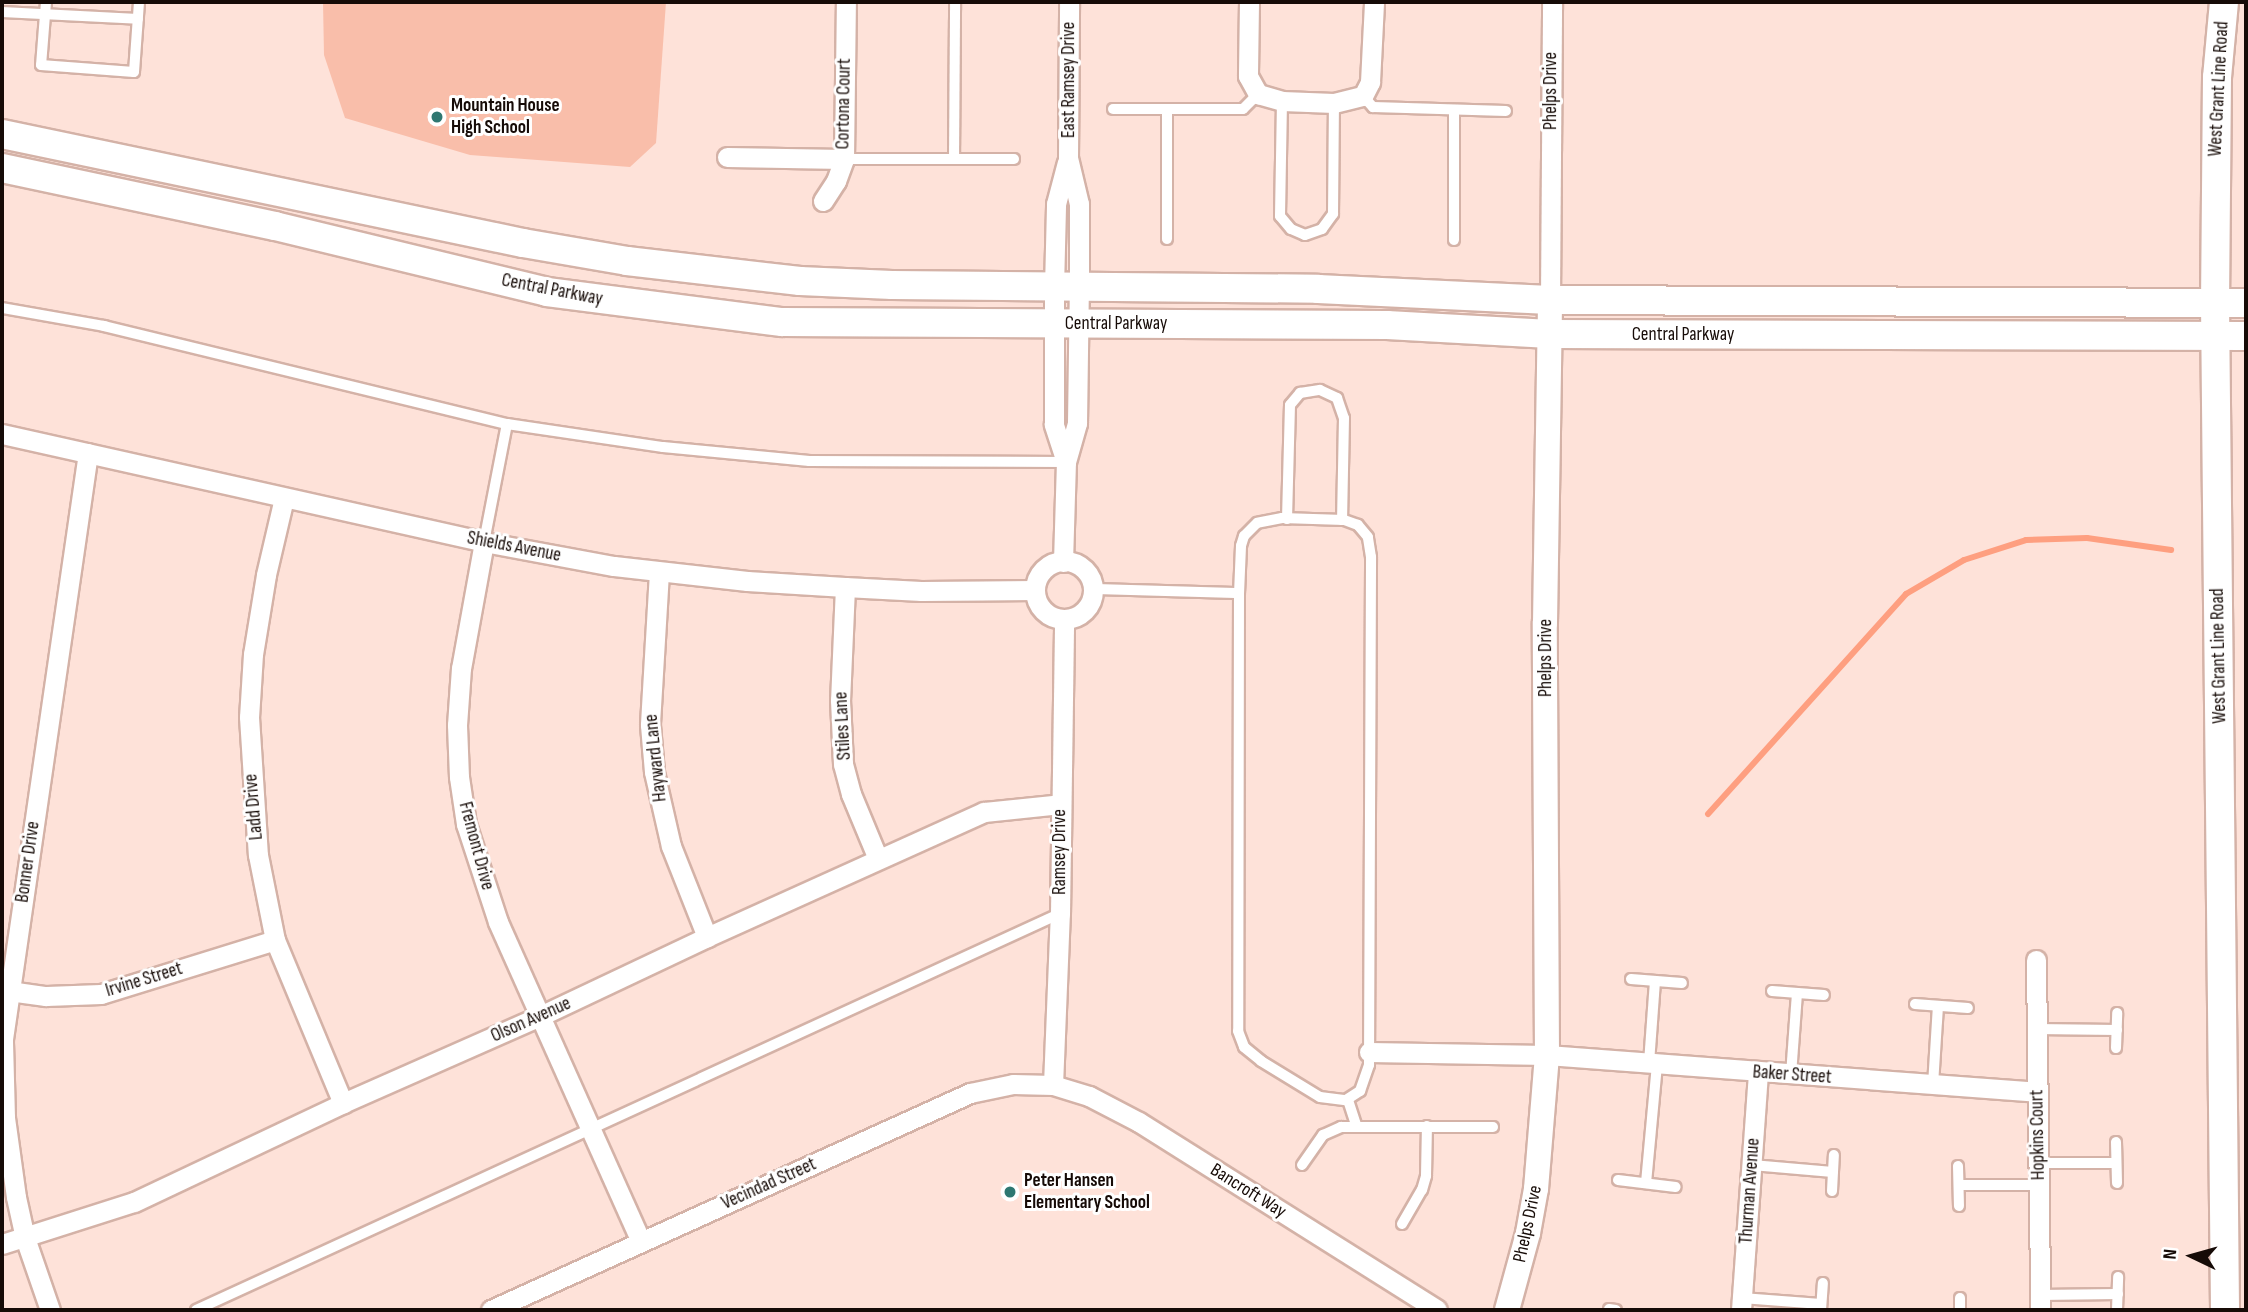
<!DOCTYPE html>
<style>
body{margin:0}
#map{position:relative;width:2248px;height:1312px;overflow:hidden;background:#fee2d9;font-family:"Sofia Sans Condensed",sans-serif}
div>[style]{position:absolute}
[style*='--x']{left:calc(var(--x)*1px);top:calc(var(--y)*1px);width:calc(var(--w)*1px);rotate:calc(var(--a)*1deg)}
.green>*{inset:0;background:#f9beaa}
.stream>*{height:6px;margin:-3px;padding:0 3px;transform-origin:3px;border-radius:3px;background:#fe9f80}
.roads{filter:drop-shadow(2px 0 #d4b2a7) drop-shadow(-2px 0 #d4b2a7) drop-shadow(0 2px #d4b2a7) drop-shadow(0 -2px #d4b2a7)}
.service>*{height:10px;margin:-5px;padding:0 5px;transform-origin:5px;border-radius:5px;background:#fff}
.minor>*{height:19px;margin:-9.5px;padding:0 9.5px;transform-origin:9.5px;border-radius:9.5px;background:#fff}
.minor>.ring{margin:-9.5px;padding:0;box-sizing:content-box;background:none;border:19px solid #fff;border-radius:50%}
.tertiary>*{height:24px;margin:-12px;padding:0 12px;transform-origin:12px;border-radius:12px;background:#fff}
.secondary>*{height:28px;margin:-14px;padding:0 14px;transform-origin:14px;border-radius:14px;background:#fff}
.dots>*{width:19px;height:19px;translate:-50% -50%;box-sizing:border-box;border:4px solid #fff;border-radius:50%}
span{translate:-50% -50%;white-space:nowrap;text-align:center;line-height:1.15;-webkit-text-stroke:6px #fff;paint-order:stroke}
.street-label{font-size:19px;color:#160b07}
.poi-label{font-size:19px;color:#160b07;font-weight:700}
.left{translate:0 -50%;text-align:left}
.frame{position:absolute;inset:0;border:4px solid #160b07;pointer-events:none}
.north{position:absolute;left:2157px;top:1221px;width:70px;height:70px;-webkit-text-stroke:5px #fff;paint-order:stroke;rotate:275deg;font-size:19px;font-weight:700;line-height:28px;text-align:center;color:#160b07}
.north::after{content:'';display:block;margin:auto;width:24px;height:32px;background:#160b07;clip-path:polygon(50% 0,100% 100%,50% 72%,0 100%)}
</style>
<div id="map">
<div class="green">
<div style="clip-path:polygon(323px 2px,666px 2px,656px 143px,630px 167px,470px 155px,345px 118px,324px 55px)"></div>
</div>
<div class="stream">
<div style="--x:1708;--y:814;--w:296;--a:-48"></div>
<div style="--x:1906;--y:594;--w:67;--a:-30.4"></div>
<div style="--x:1964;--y:560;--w:65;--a:-17.9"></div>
<div style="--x:2026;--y:540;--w:61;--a:-1.9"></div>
<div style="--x:2087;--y:538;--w:85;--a:8.1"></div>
</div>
<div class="roads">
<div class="service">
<div style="--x:46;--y:2;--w:63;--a:94.5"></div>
<div style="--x:41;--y:65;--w:93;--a:4.3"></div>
<div style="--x:134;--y:72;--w:70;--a:-85.9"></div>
<div style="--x:2;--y:12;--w:136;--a:2.9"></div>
<div style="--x:1363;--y:96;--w:15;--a:48"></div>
<div style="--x:1373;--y:107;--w:133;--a:1.7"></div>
<div style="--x:1282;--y:101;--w:115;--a:91"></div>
<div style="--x:1280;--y:216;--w:17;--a:50"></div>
<div style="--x:1291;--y:229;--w:15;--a:23"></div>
<div style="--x:1305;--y:235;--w:18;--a:-19"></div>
<div style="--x:1322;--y:229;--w:19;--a:-54"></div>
<div style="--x:1333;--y:214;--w:111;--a:-89.5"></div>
<div style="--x:1113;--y:109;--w:130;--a:0"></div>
<div style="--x:1243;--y:109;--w:21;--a:-45"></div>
<div style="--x:844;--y:159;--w:170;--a:0"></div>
<div style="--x:954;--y:159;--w:157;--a:-89.6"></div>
<div style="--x:1167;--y:239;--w:130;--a:-90"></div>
<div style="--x:1454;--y:240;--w:130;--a:-90"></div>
<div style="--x:2;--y:308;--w:104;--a:10"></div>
<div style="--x:104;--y:326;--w:415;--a:13.7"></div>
<div style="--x:507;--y:424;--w:158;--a:8.4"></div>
<div style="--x:663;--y:447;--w:147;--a:5.5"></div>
<div style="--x:809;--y:461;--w:257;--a:0.2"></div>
<div style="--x:1287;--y:519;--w:114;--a:-88.5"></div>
<div style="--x:1290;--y:405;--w:16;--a:-50"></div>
<div style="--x:1300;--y:393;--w:20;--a:-9"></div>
<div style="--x:1320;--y:390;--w:19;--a:25"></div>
<div style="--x:1337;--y:398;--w:21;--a:71"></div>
<div style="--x:1344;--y:418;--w:102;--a:91.1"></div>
<div style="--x:484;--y:542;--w:120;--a:-79"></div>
<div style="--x:1092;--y:589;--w:147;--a:1.6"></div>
<div style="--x:1239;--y:593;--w:438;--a:90.1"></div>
<div style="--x:1238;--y:1031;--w:17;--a:69"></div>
<div style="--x:1244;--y:1047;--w:22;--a:39"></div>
<div style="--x:1261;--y:1061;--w:69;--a:31.4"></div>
<div style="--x:1320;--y:1097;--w:26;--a:7"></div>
<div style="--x:1346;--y:1100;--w:17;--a:-33"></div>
<div style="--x:1360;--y:1091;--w:28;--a:-71"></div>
<div style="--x:1369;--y:1065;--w:508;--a:-89.77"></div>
<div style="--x:1371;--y:557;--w:20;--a:-99"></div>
<div style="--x:1368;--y:537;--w:16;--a:-130"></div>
<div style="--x:1358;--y:525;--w:15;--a:-160"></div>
<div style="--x:1344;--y:520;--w:62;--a:-178.2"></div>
<div style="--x:1282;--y:518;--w:25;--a:169"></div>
<div style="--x:1257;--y:523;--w:18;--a:135"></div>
<div style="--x:1244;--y:536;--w:10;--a:107"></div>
<div style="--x:1241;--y:546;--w:47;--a:92.4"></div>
<div style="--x:1631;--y:979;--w:51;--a:4.5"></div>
<div style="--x:1772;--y:991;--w:52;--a:4.4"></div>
<div style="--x:1915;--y:1004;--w:53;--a:4.3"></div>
<div style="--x:2036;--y:1029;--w:81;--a:0.7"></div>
<div style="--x:2116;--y:1048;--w:35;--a:-88"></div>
<div style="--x:1649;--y:1063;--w:81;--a:-85.8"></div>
<div style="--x:1791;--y:1075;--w:82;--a:-85.8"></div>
<div style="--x:1933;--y:1085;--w:79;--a:-86.4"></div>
<div style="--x:1348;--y:1100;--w:26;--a:72"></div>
<div style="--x:2116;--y:1142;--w:41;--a:88.6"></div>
<div style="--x:2038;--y:1163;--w:78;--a:0"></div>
<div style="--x:1302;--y:1165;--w:37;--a:-55"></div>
<div style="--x:1323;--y:1135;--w:20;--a:-24"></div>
<div style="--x:1341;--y:1127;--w:152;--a:0"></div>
<div style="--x:1752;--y:1165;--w:81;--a:4.9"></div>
<div style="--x:1958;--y:1166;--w:40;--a:88.6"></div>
<div style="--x:1618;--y:1180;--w:58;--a:6.9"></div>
<div style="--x:1646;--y:1183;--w:119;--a:-84.7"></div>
<div style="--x:1959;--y:1185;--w:80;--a:0"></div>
<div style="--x:1832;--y:1191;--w:36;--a:-87"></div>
<div style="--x:1402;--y:1224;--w:39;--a:-60"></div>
<div style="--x:1422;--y:1190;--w:15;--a:-74"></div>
<div style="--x:1426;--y:1176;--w:50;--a:-88.9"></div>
<div style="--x:2040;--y:1295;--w:78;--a:-0.7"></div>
<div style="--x:1742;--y:1298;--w:79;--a:4.3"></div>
<div style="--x:1960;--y:1298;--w:12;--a:90"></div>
<div style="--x:1609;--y:1309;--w:7;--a:8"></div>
<div style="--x:196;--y:1310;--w:950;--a:-24.65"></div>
<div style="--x:1821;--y:1310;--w:27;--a:-86"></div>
<div style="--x:2117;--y:1310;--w:33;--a:-88"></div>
</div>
<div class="minor">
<div style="--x:1249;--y:2;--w:74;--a:90.8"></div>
<div style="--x:1248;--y:76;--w:21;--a:61"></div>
<div style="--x:1258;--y:94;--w:25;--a:16"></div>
<div style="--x:1282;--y:101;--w:52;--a:2.2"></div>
<div style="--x:1334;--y:103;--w:30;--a:-14"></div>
<div style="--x:1363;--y:96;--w:16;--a:-63"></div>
<div style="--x:1370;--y:82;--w:80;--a:-87.1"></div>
<div style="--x:727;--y:157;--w:117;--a:1"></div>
<div style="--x:823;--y:201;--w:24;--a:-57"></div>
<div style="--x:836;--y:181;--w:23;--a:-70"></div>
<div style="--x:844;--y:159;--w:157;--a:-89.3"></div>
<div style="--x:1550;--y:300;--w:298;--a:-89.6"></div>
<div style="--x:2;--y:434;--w:494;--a:12.6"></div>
<div style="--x:484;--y:542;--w:132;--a:10.5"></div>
<div style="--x:614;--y:566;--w:134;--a:6.4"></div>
<div style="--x:747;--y:581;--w:98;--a:3.5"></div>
<div style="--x:845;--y:587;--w:76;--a:3"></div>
<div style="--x:921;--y:591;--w:114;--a:-0.5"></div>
<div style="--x:1066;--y:462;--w:41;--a:-74.2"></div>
<div style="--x:1077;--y:423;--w:135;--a:-89.2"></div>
<div style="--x:1079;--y:288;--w:84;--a:-90"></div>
<div style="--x:1079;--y:204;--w:47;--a:-103.4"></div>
<div style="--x:1068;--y:158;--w:156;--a:-89.6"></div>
<div style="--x:284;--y:498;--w:79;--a:103.2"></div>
<div style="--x:266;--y:575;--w:80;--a:99.3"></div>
<div style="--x:253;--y:654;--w:63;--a:93.6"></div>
<div style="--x:249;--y:717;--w:138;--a:86.3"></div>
<div style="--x:258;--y:855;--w:87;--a:78.7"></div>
<div style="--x:275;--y:940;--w:177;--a:67.4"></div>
<div style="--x:484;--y:542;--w:128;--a:100.3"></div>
<div style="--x:461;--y:668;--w:57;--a:94"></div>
<div style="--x:457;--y:725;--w:52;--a:87.8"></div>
<div style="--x:459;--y:777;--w:48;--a:81.5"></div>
<div style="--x:466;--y:824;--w:103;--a:71.9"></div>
<div style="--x:498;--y:922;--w:350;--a:65.9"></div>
<div class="ring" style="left:1035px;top:561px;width:39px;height:39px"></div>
<div style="--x:1063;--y:562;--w:100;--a:-88.3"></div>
<div style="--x:1066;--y:462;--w:40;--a:-108"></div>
<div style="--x:1054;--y:424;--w:136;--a:-90"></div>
<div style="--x:1054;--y:288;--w:84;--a:-88.6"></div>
<div style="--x:1056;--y:204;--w:43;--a:-75.3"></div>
<div style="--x:659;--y:572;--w:153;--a:93.4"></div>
<div style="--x:650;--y:725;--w:47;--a:85.1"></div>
<div style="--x:654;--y:772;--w:76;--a:77.1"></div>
<div style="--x:671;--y:846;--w:98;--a:68.4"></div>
<div style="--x:845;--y:587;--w:113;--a:92.5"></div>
<div style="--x:840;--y:700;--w:64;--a:87.3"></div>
<div style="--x:843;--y:764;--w:31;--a:75"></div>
<div style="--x:851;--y:794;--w:70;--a:67.4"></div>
<div style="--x:2036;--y:960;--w:350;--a:89.3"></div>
<div style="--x:9;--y:991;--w:37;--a:8"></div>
<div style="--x:46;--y:996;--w:55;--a:-2.1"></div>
<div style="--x:101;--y:994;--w:182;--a:-17.2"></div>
<div style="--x:1369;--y:1052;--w:178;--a:1"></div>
<div style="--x:1547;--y:1055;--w:491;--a:4.3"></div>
<div style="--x:1053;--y:1085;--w:171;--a:-87.7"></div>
<div style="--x:1060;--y:914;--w:295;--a:-89.2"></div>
<div style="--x:2;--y:1244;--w:139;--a:-17.7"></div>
<div style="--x:134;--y:1202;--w:231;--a:-25.3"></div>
<div style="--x:343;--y:1103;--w:215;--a:-23.8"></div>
<div style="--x:540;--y:1016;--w:185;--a:-25.3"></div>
<div style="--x:707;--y:937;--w:304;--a:-24.3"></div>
<div style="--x:984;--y:812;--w:77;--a:-5.9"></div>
<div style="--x:50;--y:1310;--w:76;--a:-109.1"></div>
<div style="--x:25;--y:1238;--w:42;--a:-102.4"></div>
<div style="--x:16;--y:1197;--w:80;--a:-97.9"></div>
<div style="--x:5;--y:1118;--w:79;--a:-91.5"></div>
<div style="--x:3;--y:1039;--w:592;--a:-81.75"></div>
<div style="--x:491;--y:1310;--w:526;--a:-24.37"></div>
<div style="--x:970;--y:1093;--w:44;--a:-11.8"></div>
<div style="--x:1013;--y:1084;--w:40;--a:1.4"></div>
<div style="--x:1053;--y:1085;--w:38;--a:17"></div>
<div style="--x:1089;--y:1096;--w:56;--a:27.5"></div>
<div style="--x:1139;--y:1122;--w:352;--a:32.2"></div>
<div style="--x:1741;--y:1310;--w:239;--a:-85.9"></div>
</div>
<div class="tertiary">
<div style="--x:1507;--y:1310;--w:80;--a:-74.7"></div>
<div style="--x:1528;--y:1233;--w:45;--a:-79.7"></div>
<div style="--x:1536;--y:1189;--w:134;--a:-85.3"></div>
<div style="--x:1547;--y:1055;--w:432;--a:-90.3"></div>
<div style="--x:1545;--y:623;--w:323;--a:-89.1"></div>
</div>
<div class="secondary">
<div style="--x:2224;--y:2;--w:75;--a:95.3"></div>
<div style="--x:2217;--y:77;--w:226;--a:90.5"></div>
<div style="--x:2215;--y:303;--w:1007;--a:89.43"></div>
<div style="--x:2;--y:134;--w:532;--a:11.82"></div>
<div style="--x:523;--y:243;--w:106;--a:9.8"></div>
<div style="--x:627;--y:261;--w:174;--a:6.6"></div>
<div style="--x:800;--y:281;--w:92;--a:2.5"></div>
<div style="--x:892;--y:285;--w:426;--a:0.5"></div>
<div style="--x:1318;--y:289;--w:232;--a:2.7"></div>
<div style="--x:1550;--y:300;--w:696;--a:0.25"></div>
<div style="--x:2;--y:168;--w:279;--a:12"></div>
<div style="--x:275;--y:226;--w:280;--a:13.6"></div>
<div style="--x:547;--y:292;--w:237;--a:7.3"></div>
<div style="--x:782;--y:322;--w:605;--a:0.28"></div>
<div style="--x:1387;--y:325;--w:163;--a:3.2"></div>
<div style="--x:1550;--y:334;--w:696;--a:0.16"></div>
</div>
</div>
<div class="dots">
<div style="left:437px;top:117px;background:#2e7771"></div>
<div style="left:1010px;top:1192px;background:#2e7771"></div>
</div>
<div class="street-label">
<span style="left:1069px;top:80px;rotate:-90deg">East Ramsey Drive</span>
<span style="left:2219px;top:89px;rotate:-87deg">West Grant Line Road</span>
<span style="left:1551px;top:91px;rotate:-90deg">Phelps Drive</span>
<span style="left:844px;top:104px;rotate:-89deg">Cortona Court</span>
<span style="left:552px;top:290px;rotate:11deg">Central Parkway</span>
<span style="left:1116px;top:324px">Central Parkway</span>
<span style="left:1683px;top:335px">Central Parkway</span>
<span style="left:514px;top:547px;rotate:11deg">Shields Avenue</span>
<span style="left:2219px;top:656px;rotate:-91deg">West Grant Line Road</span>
<span style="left:1546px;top:658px;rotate:-90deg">Phelps Drive</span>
<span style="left:843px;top:726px;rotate:-93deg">Stiles Lane</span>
<span style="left:656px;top:758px;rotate:-96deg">Hayward Lane</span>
<span style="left:254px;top:807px;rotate:-95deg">Ladd Drive</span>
<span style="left:476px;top:846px;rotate:75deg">Fremont Drive</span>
<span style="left:1060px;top:852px;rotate:-90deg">Ramsey Drive</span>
<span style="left:28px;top:862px;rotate:-82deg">Bonner Drive</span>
<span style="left:144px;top:980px;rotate:-17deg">Irvine Street</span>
<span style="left:531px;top:1020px;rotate:-24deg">Olson Avenue</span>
<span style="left:1792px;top:1075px;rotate:4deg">Baker Street</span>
<span style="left:2038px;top:1135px;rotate:-91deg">Hopkins Court</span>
<span style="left:769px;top:1184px;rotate:-24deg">Vecindad Street</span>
<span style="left:1248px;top:1191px;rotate:32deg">Bancroft Way</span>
<span style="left:1750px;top:1191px;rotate:-86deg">Thurman Avenue</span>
<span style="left:1528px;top:1224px;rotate:-78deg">Phelps Drive</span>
</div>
<div class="poi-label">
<span class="left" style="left:451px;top:117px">Mountain House<br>High School</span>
<span class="left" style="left:1024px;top:1192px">Peter Hansen<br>Elementary School</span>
</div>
<div class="frame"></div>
<div class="north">N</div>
</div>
